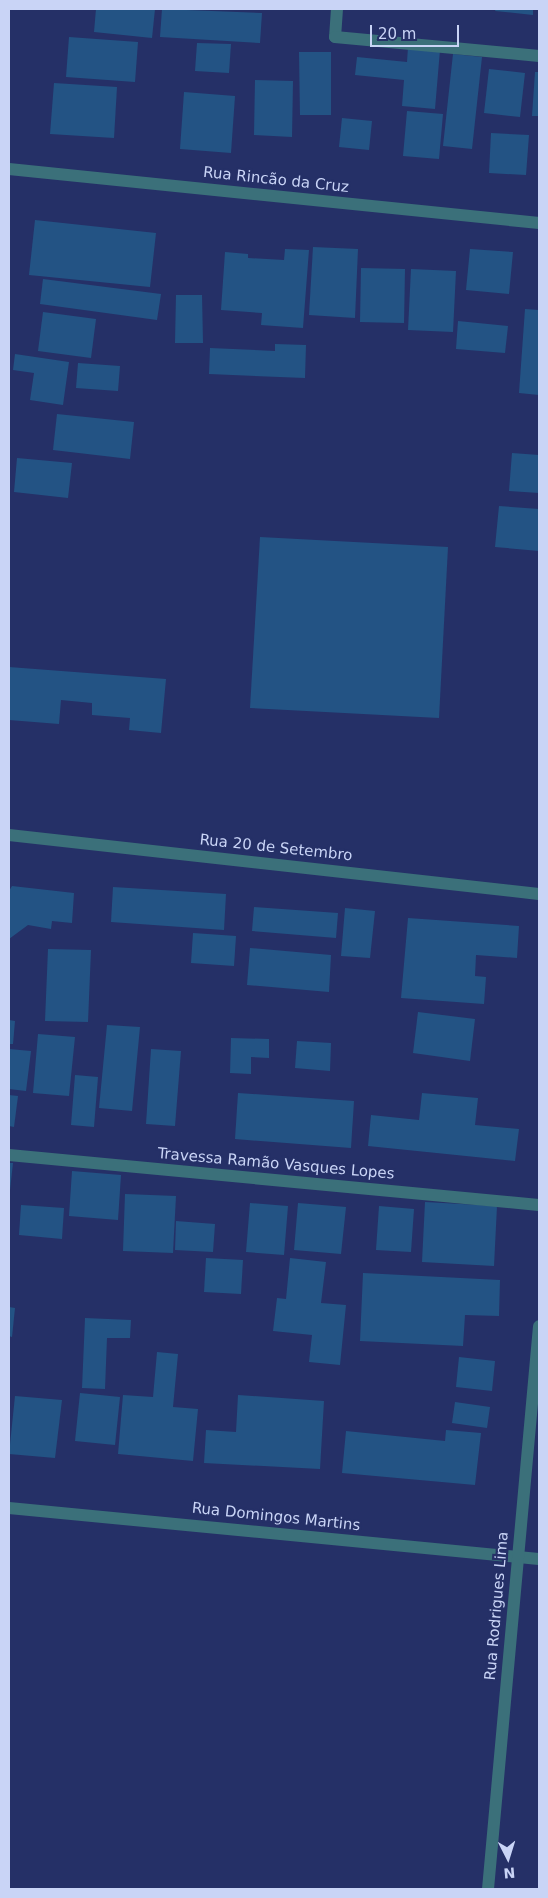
<!DOCTYPE html>
<meta charset="utf-8">
<style>
body{margin:0}
#map{position:relative;width:548px;height:1898px;overflow:hidden;background:#253067;font-family:"DejaVu Sans",sans-serif}
div>[style]{position:absolute}
[style*='--x']{left:calc(var(--x)*1px);top:calc(var(--y)*1px);width:calc(var(--w)*1px);rotate:calc(var(--a)*1deg)}
.building>*{inset:0;background:#235384}
.minor>*{height:12px;margin:-6px;padding:0 6px;transform-origin:6px;border-radius:6px;background:#3b707a}
span{translate:-50% -50%;white-space:nowrap;text-align:center;line-height:1.15;-webkit-text-stroke:4.5px #253067;paint-order:stroke}
.street-label{font-size:15px;color:#c9d4f6}
.frame{position:absolute;inset:0;border:10px solid #c9d4f6;pointer-events:none}
.north{position:absolute;left:483px;top:1833px;width:50px;height:50px;-webkit-text-stroke:4px #253067;paint-order:stroke;rotate:175deg;font-size:14px;font-weight:700;line-height:20px;text-align:center;color:#c9d4f6}
.north::after{content:'';display:block;margin:auto;width:18px;height:22px;background:#c9d4f6;clip-path:polygon(50% 0,100% 100%,50% 72%,0 100%)}
.scale{position:absolute;left:370px;top:25px;width:89px;height:22px;box-sizing:border-box;border:2px solid #c9d4f6;border-top:0;padding-left:6px;font-size:15px;line-height:18px;white-space:nowrap;color:#c9d4f6;-webkit-text-stroke:4px #253067;paint-order:stroke}
</style>
<div id="map">
<div class="building">
<div style="clip-path:polygon(96px 9px,155px 9px,152px 38px,94px 32px)"></div>
<div style="clip-path:polygon(162px 9px,262px 13px,260px 43px,160px 37px)"></div>
<div style="clip-path:polygon(496px 9px,533px 9px,533px 15px,495px 11px)"></div>
<div style="clip-path:polygon(69px 37px,138px 42px,135px 82px,66px 77px)"></div>
<div style="clip-path:polygon(197px 43px,231px 44px,229px 73px,195px 71px)"></div>
<div style="clip-path:polygon(408px 47px,440px 50px,435px 109px,402px 106px,404px 80px,355px 75px,357px 57px,407px 62px)"></div>
<div style="clip-path:polygon(299px 52px,331px 52px,331px 115px,300px 115px)"></div>
<div style="clip-path:polygon(453px 54px,482px 57px,472px 149px,443px 146px)"></div>
<div style="clip-path:polygon(489px 69px,525px 73px,520px 117px,484px 113px)"></div>
<div style="clip-path:polygon(535px 72px,539px 72px,539px 116px,532px 116px)"></div>
<div style="clip-path:polygon(255px 80px,293px 81px,292px 137px,254px 135px)"></div>
<div style="clip-path:polygon(54px 83px,117px 87px,114px 138px,50px 134px)"></div>
<div style="clip-path:polygon(184px 92px,235px 96px,231px 153px,180px 149px)"></div>
<div style="clip-path:polygon(407px 111px,443px 114px,439px 159px,403px 156px)"></div>
<div style="clip-path:polygon(342px 118px,372px 121px,369px 150px,339px 147px)"></div>
<div style="clip-path:polygon(491px 133px,529px 135px,526px 175px,489px 173px)"></div>
<div style="clip-path:polygon(35px 220px,156px 233px,150px 287px,29px 275px)"></div>
<div style="clip-path:polygon(313px 247px,358px 249px,355px 318px,309px 315px)"></div>
<div style="clip-path:polygon(285px 249px,309px 250px,303px 328px,261px 325px,262px 313px,221px 310px,225px 252px,248px 254px,248px 258px,284px 260px)"></div>
<div style="clip-path:polygon(470px 249px,513px 252px,509px 294px,466px 290px)"></div>
<div style="clip-path:polygon(361px 268px,405px 269px,404px 323px,360px 322px)"></div>
<div style="clip-path:polygon(411px 269px,456px 271px,453px 332px,408px 330px)"></div>
<div style="clip-path:polygon(43px 279px,161px 294px,157px 320px,40px 304px)"></div>
<div style="clip-path:polygon(176px 295px,202px 295px,203px 343px,175px 343px)"></div>
<div style="clip-path:polygon(525px 309px,539px 310px,539px 395px,519px 393px)"></div>
<div style="clip-path:polygon(43px 312px,96px 319px,91px 358px,38px 351px)"></div>
<div style="clip-path:polygon(458px 321px,508px 326px,505px 353px,456px 349px)"></div>
<div style="clip-path:polygon(275px 344px,306px 345px,305px 378px,209px 374px,210px 348px,275px 351px)"></div>
<div style="clip-path:polygon(15px 354px,69px 362px,63px 405px,30px 400px,34px 373px,13px 370px)"></div>
<div style="clip-path:polygon(78px 363px,120px 366px,118px 391px,76px 388px)"></div>
<div style="clip-path:polygon(57px 414px,134px 422px,130px 459px,53px 450px)"></div>
<div style="clip-path:polygon(512px 453px,539px 455px,539px 493px,509px 491px)"></div>
<div style="clip-path:polygon(17px 458px,72px 463px,68px 498px,14px 492px)"></div>
<div style="clip-path:polygon(499px 506px,539px 509px,539px 551px,495px 547px)"></div>
<div style="clip-path:polygon(260px 537px,448px 547px,439px 718px,250px 708px)"></div>
<div style="clip-path:polygon(9px 667px,166px 679px,161px 733px,129px 730px,130px 718px,92px 715px,92px 703px,61px 700px,59px 724px,9px 720px)"></div>
<div style="clip-path:polygon(12px 886px,74px 893px,72px 923px,52px 921px,51px 929px,28px 925px,9px 939px,9px 891px)"></div>
<div style="clip-path:polygon(113px 887px,226px 894px,224px 930px,111px 922px)"></div>
<div style="clip-path:polygon(254px 907px,338px 913px,336px 938px,252px 931px)"></div>
<div style="clip-path:polygon(345px 908px,375px 911px,370px 958px,341px 956px)"></div>
<div style="clip-path:polygon(408px 918px,519px 926px,517px 958px,476px 955px,475px 976px,486px 977px,484px 1004px,401px 998px)"></div>
<div style="clip-path:polygon(193px 933px,236px 936px,234px 966px,191px 963px)"></div>
<div style="clip-path:polygon(250px 948px,331px 955px,329px 992px,247px 985px)"></div>
<div style="clip-path:polygon(48px 949px,91px 950px,88px 1022px,45px 1021px)"></div>
<div style="clip-path:polygon(418px 1012px,475px 1019px,470px 1061px,413px 1053px)"></div>
<div style="clip-path:polygon(9px 1020px,15px 1021px,13px 1044px,9px 1044px)"></div>
<div style="clip-path:polygon(107px 1025px,140px 1027px,132px 1111px,99px 1108px)"></div>
<div style="clip-path:polygon(38px 1034px,75px 1037px,69px 1096px,33px 1093px)"></div>
<div style="clip-path:polygon(231px 1038px,269px 1039px,269px 1058px,251px 1057px,251px 1074px,230px 1073px)"></div>
<div style="clip-path:polygon(297px 1041px,331px 1043px,330px 1071px,295px 1068px)"></div>
<div style="clip-path:polygon(9px 1049px,31px 1051px,26px 1091px,9px 1089px)"></div>
<div style="clip-path:polygon(151px 1049px,181px 1051px,175px 1126px,146px 1124px)"></div>
<div style="clip-path:polygon(75px 1075px,98px 1077px,94px 1127px,71px 1125px)"></div>
<div style="clip-path:polygon(238px 1093px,354px 1101px,351px 1148px,235px 1139px)"></div>
<div style="clip-path:polygon(422px 1093px,478px 1098px,475px 1125px,519px 1129px,515px 1161px,368px 1146px,371px 1115px,419px 1120px)"></div>
<div style="clip-path:polygon(9px 1095px,18px 1096px,14px 1127px,9px 1126px)"></div>
<div style="clip-path:polygon(9px 1163px,13px 1163px,10px 1190px,9px 1190px)"></div>
<div style="clip-path:polygon(72px 1171px,121px 1175px,118px 1220px,69px 1216px)"></div>
<div style="clip-path:polygon(125px 1194px,176px 1196px,173px 1253px,123px 1251px)"></div>
<div style="clip-path:polygon(425px 1202px,497px 1206px,494px 1266px,422px 1262px)"></div>
<div style="clip-path:polygon(250px 1203px,288px 1206px,284px 1255px,246px 1252px)"></div>
<div style="clip-path:polygon(298px 1203px,346px 1207px,341px 1254px,294px 1250px)"></div>
<div style="clip-path:polygon(21px 1205px,64px 1208px,62px 1239px,19px 1235px)"></div>
<div style="clip-path:polygon(379px 1206px,414px 1209px,411px 1252px,376px 1250px)"></div>
<div style="clip-path:polygon(176px 1221px,215px 1224px,213px 1252px,175px 1250px)"></div>
<div style="clip-path:polygon(206px 1258px,243px 1260px,241px 1294px,204px 1292px)"></div>
<div style="clip-path:polygon(290px 1258px,326px 1262px,321px 1303px,346px 1305px,340px 1365px,309px 1362px,312px 1335px,273px 1331px,277px 1298px,286px 1299px)"></div>
<div style="clip-path:polygon(363px 1273px,500px 1280px,499px 1316px,465px 1315px,463px 1346px,360px 1341px)"></div>
<div style="clip-path:polygon(9px 1307px,15px 1308px,12px 1337px,9px 1336px)"></div>
<div style="clip-path:polygon(85px 1318px,131px 1320px,130px 1338px,107px 1338px,105px 1389px,82px 1388px)"></div>
<div style="clip-path:polygon(157px 1352px,178px 1354px,173px 1407px,198px 1409px,193px 1461px,118px 1454px,123px 1395px,153px 1397px)"></div>
<div style="clip-path:polygon(459px 1357px,495px 1361px,492px 1391px,456px 1387px)"></div>
<div style="clip-path:polygon(80px 1393px,120px 1397px,115px 1445px,75px 1441px)"></div>
<div style="clip-path:polygon(238px 1395px,324px 1401px,320px 1469px,204px 1463px,206px 1430px,236px 1432px)"></div>
<div style="clip-path:polygon(15px 1396px,62px 1400px,55px 1458px,9px 1454px)"></div>
<div style="clip-path:polygon(455px 1402px,490px 1407px,487px 1428px,452px 1423px)"></div>
<div style="clip-path:polygon(446px 1430px,481px 1433px,475px 1485px,342px 1473px,346px 1431px,445px 1441px)"></div>
</div>
<div class="minor">
<div style="--x:337;--y:9;--w:28;--a:94"></div>
<div style="--x:335;--y:37;--w:205;--a:5.3"></div>
<div style="--x:9;--y:169;--w:533;--a:5.82"></div>
<div style="--x:9;--y:835;--w:533;--a:6.35"></div>
<div style="--x:9;--y:1155;--w:532;--a:5.39"></div>
<div style="--x:9;--y:1508;--w:532;--a:5.5"></div>
<div style="--x:488;--y:1889;--w:565;--a:-84.82"></div>
</div>
<div class="street-label">
<span style="left:276px;top:180px;rotate:6deg">Rua Rincão da Cruz</span>
<span style="left:276px;top:848px;rotate:6deg">Rua 20 de Setembro</span>
<span style="left:276px;top:1164px;rotate:5deg">Travessa Ramão Vasques Lopes</span>
<span style="left:276px;top:1517px;rotate:6deg">Rua Domingos Martins</span>
<span style="left:497px;top:1606px;rotate:-85deg">Rua Rodrigues Lima</span>
</div>
<div class="frame"></div>
<div class="north">N</div>
<div class="scale">20 m</div>
</div>
